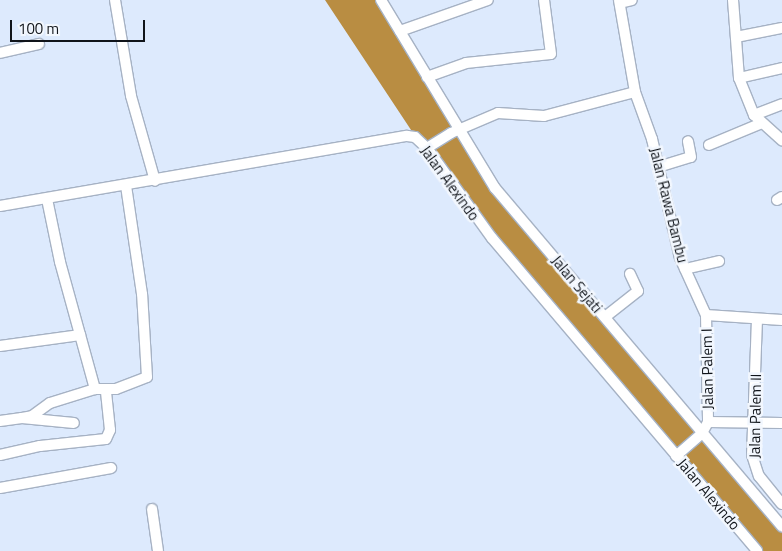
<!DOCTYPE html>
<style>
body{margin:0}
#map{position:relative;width:782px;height:551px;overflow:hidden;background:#ddeafd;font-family:"Titillium Web",sans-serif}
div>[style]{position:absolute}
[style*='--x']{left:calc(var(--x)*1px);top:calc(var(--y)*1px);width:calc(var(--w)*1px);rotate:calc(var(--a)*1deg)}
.water>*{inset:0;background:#b98d42}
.roads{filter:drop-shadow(1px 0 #a6b2c4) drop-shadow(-1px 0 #a6b2c4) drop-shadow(0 1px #a6b2c4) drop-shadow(0 -1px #a6b2c4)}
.minor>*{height:10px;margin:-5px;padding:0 5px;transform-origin:5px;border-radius:5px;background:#fff}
span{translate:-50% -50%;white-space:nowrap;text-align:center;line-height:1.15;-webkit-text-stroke:5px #f2f7fe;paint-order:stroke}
.street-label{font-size:15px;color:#10141a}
.scale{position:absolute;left:10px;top:20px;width:135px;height:22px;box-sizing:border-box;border:2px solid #10141a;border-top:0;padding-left:6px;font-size:15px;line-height:18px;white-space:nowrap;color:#10141a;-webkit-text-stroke:4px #f2f7fe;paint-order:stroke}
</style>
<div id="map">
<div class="water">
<div style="clip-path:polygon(325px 0,381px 0,493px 185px,782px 527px,782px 551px,757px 551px,507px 256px,417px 139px)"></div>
</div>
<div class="roads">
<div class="minor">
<div style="--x:115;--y:0;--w:97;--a:80.5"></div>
<div style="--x:131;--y:96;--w:88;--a:74.2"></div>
<div style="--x:381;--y:0;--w:220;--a:58.8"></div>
<div style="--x:495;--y:188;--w:444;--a:49.7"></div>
<div style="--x:733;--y:0;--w:78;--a:85.6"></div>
<div style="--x:739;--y:78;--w:40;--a:68"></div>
<div style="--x:754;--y:115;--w:38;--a:42"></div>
<div style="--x:620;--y:3;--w:12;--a:-14"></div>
<div style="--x:400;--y:31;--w:93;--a:-19.4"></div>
<div style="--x:736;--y:37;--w:47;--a:-11.1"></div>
<div style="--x:0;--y:53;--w:40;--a:-13"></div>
<div style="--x:427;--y:77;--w:41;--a:-19.7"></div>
<div style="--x:466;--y:63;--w:85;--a:-6"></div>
<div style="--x:551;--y:54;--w:54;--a:-97.4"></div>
<div style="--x:739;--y:78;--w:44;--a:-13.1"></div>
<div style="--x:635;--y:92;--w:50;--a:70.1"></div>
<div style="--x:652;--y:139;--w:122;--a:76.8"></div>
<div style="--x:680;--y:258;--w:63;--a:65.5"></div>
<div style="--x:706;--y:315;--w:107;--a:88.9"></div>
<div style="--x:754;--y:115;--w:30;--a:-21"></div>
<div style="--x:709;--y:145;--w:57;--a:-22.5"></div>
<div style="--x:427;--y:148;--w:28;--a:-32"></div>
<div style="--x:451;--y:133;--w:51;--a:-23.1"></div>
<div style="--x:498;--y:113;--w:46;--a:3.7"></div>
<div style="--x:544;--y:116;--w:94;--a:-14.8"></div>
<div style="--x:635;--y:92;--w:93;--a:-99.9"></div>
<div style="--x:658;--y:167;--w:34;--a:-17"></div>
<div style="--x:691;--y:157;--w:16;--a:-101"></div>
<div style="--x:47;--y:199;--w:64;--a:78.3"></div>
<div style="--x:60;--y:262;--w:132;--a:74.6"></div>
<div style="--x:777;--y:200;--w:6;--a:-31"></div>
<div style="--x:0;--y:206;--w:413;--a:-9.8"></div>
<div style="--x:407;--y:136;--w:8;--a:7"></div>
<div style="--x:415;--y:137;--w:16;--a:43"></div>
<div style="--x:427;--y:148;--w:111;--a:54.2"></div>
<div style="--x:492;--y:238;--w:410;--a:49.7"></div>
<div style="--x:685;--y:269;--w:35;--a:-13"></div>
<div style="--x:706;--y:315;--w:76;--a:3.8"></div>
<div style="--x:605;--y:317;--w:42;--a:-38.2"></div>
<div style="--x:638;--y:291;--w:19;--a:-115"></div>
<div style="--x:757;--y:319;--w:136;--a:92.1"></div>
<div style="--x:752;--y:455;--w:22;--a:72"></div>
<div style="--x:759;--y:476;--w:36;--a:51"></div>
<div style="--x:0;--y:346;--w:81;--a:-7.8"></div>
<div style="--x:22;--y:418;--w:10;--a:-11"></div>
<div style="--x:32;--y:416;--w:22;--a:-36"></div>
<div style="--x:50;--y:403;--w:47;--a:-17.3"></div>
<div style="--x:95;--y:389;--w:21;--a:0"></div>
<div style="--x:116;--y:389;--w:33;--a:-21"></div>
<div style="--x:147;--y:377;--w:83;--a:-93.4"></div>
<div style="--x:142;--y:294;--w:109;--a:-98.4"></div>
<div style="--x:0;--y:421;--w:22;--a:-8"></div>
<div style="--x:22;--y:418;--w:52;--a:5.5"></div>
<div style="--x:0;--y:455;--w:41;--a:-12.7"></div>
<div style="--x:40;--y:446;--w:66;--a:-6.1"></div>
<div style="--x:106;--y:439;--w:10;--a:-66"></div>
<div style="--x:110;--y:430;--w:39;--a:-96"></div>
<div style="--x:676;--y:456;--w:35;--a:-41"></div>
<div style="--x:702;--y:433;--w:13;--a:-61"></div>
<div style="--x:708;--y:422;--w:74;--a:0.8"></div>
<div style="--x:0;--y:488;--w:113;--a:-10.2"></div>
<div style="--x:152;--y:509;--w:42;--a:81.9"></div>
</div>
</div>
<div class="street-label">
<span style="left:450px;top:183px;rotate:54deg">Jalan Alexindo</span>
<span style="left:669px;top:205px;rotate:76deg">Jalan Rawa Bambu</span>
<span style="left:577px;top:284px;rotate:50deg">Jalan Sejati</span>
<span style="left:707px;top:369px;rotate:-91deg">Jalan Palem I</span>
<span style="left:755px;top:416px;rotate:-89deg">Jalan Palem II</span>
<span style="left:709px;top:494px;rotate:50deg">Jalan Alexindo</span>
</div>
<div class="scale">100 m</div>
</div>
